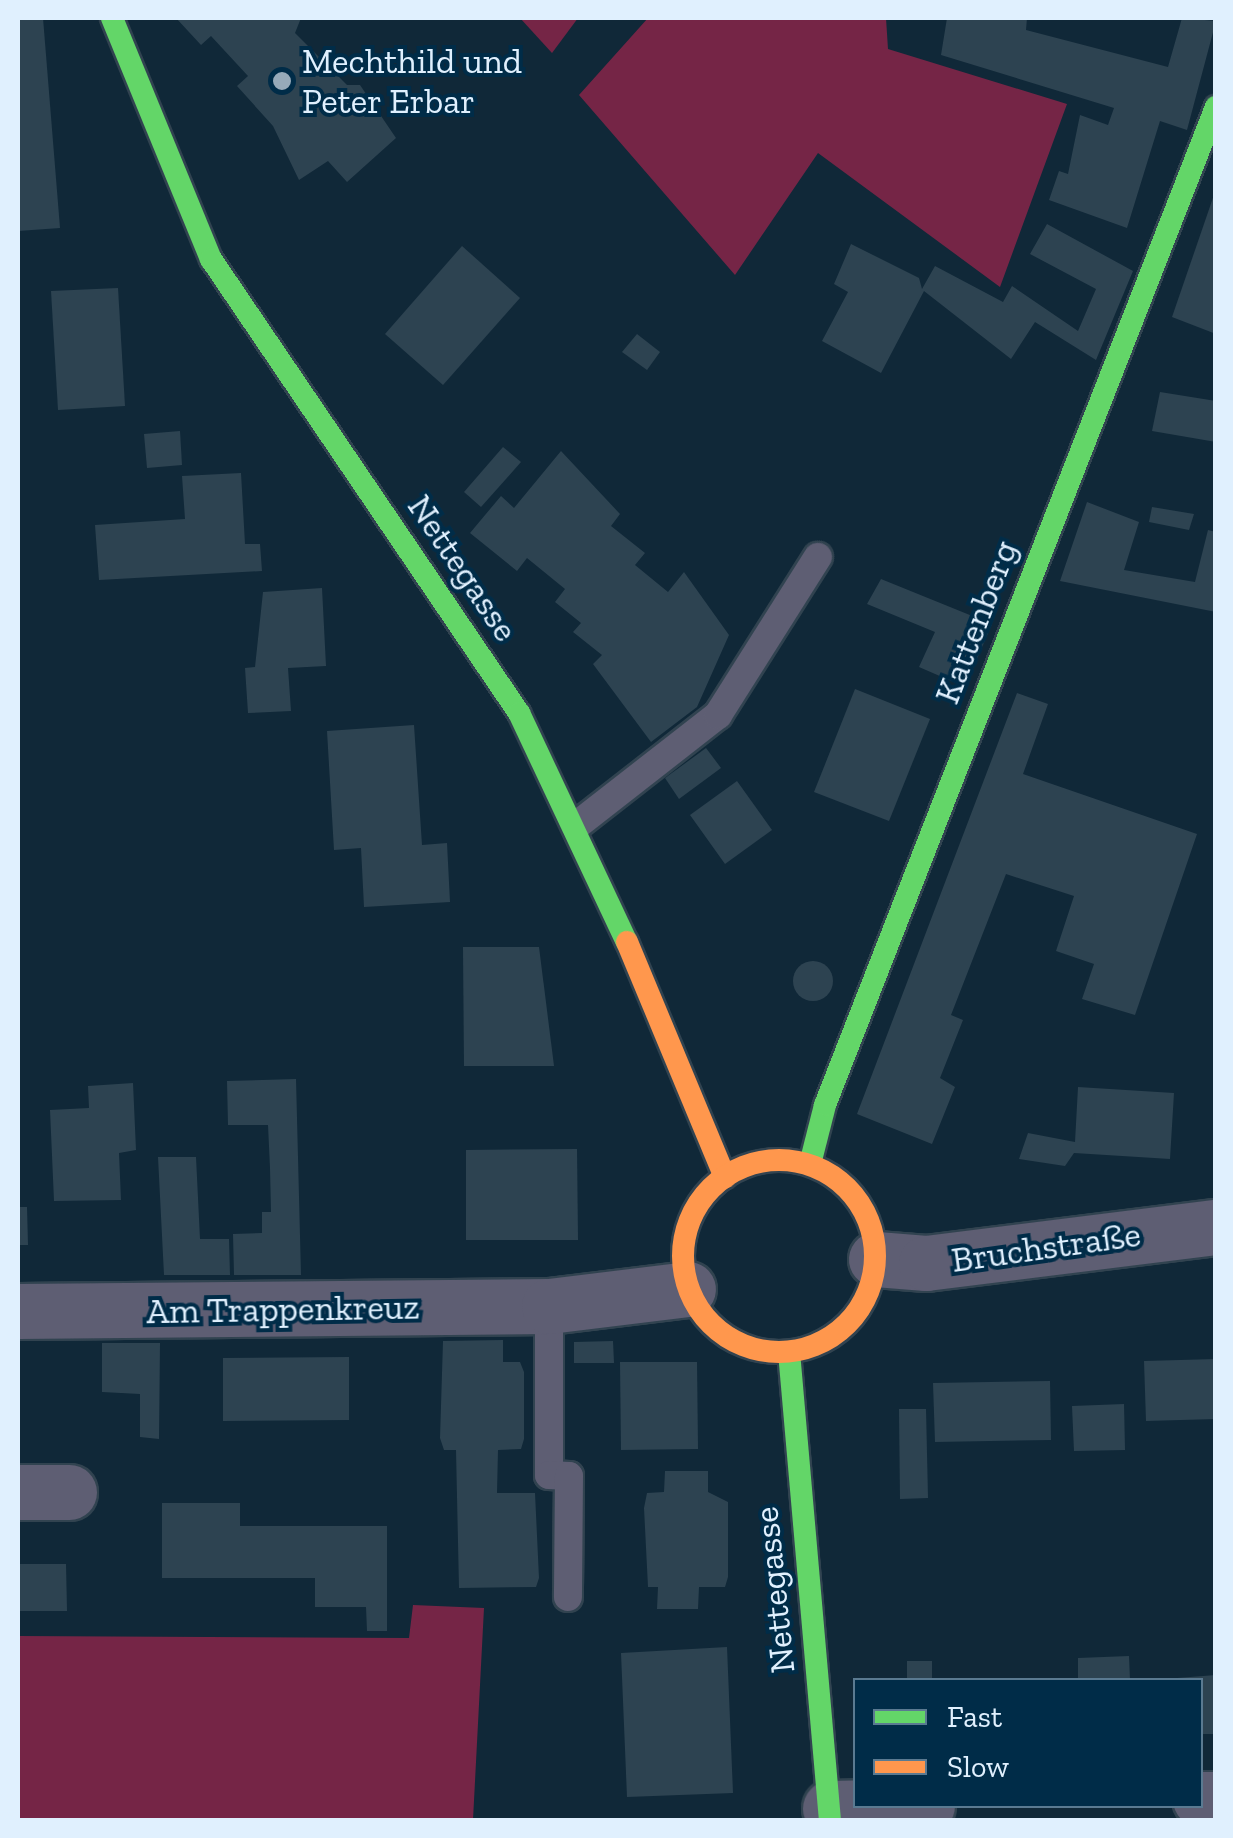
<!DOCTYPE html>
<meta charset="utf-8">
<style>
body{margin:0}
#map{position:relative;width:1233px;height:1838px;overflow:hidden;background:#102838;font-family:"Zilla Slab",serif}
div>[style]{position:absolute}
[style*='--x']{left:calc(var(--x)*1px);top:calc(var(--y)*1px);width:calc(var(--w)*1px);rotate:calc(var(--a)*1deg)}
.green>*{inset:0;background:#752546}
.building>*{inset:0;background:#2d4351}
.round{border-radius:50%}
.roads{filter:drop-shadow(2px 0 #314350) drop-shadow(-2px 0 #314350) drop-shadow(0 2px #314350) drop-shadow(0 -2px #314350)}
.lane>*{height:28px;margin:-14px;padding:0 14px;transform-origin:14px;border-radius:14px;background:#5e5e73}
.street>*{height:55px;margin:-27.5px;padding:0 27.5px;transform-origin:27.5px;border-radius:27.5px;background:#5e5e73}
.fast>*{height:22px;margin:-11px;padding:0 11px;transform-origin:11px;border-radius:11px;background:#63d668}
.slow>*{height:22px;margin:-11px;padding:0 11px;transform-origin:11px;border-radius:11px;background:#ff974d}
.slow>.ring{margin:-11px;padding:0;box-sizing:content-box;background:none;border:22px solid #ff974d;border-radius:50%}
.dots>*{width:28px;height:28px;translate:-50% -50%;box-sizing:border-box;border:5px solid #002c48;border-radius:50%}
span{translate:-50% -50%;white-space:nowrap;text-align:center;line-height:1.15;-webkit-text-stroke:8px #002c48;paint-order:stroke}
.poi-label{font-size:35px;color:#e0f0fe}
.left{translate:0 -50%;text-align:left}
.street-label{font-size:35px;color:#e0f0fe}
.frame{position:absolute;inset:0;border:20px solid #e0f0fe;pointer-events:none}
.legend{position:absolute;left:853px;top:1678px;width:350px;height:130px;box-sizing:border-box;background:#002c48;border:2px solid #5a7a91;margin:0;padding:12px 18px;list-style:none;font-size:30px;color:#e0f0fe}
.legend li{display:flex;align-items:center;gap:20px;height:50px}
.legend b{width:50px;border:2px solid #5a7a91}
</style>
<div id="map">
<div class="green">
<div style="clip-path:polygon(520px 18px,578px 18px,552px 53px)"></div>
<div style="clip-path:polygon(648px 18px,886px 18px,888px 49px,1067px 104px,1000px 287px,818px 153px,735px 275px,579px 95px)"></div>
<div style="clip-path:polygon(413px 1605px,484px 1608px,473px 1820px,18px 1820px,18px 1636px,409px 1638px)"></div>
</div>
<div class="building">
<div style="clip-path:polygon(18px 18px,43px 18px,60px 228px,18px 231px)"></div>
<div style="clip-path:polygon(176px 18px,301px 18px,295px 33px,347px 85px,360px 85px,396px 138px,347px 182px,328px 161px,299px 180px,273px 126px,237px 86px,248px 76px,211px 36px,201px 45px)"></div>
<div style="clip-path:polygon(947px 18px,1027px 18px,1026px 30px,1168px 67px,1182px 18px,1216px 21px,1187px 130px,1160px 121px,1127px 228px,1049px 200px,1059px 171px,1068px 174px,1080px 115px,1108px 125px,1114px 108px,941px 55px)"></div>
<div style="clip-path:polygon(1216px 189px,1216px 334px,1172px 317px)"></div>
<div style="clip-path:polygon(1047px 224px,1133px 271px,1096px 360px,1035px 322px,1011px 359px,924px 291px,881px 373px,822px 341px,848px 292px,834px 284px,851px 244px,919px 278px,922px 289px,935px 266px,1003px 302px,1012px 286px,1078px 331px,1096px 289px,1030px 254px)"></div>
<div style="clip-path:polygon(462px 246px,520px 298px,443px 385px,385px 334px)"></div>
<div style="clip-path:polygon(118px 288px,125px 406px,58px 410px,51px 291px)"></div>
<div style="clip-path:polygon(637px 334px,660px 352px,647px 370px,622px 352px)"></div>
<div style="clip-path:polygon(1160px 392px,1216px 401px,1216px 442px,1152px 431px)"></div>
<div style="clip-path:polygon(180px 431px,182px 465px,147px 468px,144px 434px)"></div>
<div style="clip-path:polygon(503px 447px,521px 462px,481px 507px,464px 492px)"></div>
<div style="clip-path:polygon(561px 451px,620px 514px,611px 526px,645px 553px,635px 565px,668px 592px,684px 572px,729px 635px,697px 707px,651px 742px,593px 664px,602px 655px,573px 632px,581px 623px,555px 602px,565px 589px,527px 558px,517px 571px,470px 533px,501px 496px,514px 508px)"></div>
<div style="clip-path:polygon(241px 473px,245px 544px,260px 544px,262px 571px,99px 580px,95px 525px,185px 519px,182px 476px)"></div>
<div style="clip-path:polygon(1087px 502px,1139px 522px,1124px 570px,1195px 582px,1208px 530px,1216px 532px,1216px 612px,1060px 581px)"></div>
<div style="clip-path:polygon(1152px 507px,1194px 514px,1189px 530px,1149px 522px)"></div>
<div style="clip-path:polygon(881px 579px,992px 624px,965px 687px,919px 667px,935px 632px,867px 604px)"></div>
<div style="clip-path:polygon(322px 588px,326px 666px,288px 668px,291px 711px,248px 713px,245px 668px,255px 667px,263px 592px)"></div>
<div style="clip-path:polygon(855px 689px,930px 719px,889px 821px,814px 792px)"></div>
<div style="clip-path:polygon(1017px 693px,1048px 704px,1023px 774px,1197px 834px,1135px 1015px,1082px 999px,1094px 964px,1056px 951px,1074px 896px,1006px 874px,951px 1015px,963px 1020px,940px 1078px,955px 1087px,932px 1144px,857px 1114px)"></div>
<div style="clip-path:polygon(414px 725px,422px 845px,447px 843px,450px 902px,364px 907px,361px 848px,334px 850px,327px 731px)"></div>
<div style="clip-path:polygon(706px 748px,721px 768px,679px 799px,665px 778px)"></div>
<div style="clip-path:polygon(737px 781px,772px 830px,725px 864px,690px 815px)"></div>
<div style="clip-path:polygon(463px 947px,539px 947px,554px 1066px,464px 1066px)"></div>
<div class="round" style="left:793px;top:961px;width:40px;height:40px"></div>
<div style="clip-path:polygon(296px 1079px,301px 1275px,234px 1275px,233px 1234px,262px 1233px,262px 1212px,271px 1212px,270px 1168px,268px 1125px,228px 1125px,227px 1081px)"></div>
<div style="clip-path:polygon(133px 1083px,136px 1150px,119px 1153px,121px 1200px,54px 1201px,50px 1110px,89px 1108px,88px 1086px)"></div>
<div style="clip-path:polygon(1078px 1087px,1174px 1093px,1170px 1159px,1074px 1153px,1065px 1166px,1019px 1159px,1028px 1133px,1075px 1142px)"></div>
<div style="clip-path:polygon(577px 1149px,578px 1240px,466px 1240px,466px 1150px)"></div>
<div style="clip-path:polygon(158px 1157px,196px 1157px,200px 1239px,229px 1239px,230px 1275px,164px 1275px)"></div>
<div style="clip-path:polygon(18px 1207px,27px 1207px,28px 1245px,18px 1245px)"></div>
<div style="clip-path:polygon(503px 1340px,503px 1362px,520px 1362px,524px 1372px,524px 1439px,521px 1449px,498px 1450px,497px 1493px,535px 1493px,539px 1578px,536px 1587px,459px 1588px,456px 1450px,444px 1450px,440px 1438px,443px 1341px)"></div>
<div style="clip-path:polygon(613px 1341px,614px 1363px,574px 1363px,574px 1342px)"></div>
<div style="clip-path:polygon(102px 1343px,160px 1343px,159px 1439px,140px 1437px,140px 1394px,102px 1392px)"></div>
<div style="clip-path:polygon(349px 1357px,349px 1420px,223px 1421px,223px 1358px)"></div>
<div style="clip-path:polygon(1216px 1359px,1216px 1419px,1146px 1421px,1144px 1361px)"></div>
<div style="clip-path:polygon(620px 1362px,697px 1362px,698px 1449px,621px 1450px)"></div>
<div style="clip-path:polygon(1050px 1381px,1051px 1440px,935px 1442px,933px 1383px)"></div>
<div style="clip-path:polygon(1124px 1404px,1125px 1450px,1074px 1451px,1072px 1406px)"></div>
<div style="clip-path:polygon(899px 1409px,926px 1409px,928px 1498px,900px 1499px)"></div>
<div style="clip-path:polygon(665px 1471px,708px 1471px,708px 1492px,728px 1502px,728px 1577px,725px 1587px,699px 1587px,698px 1609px,657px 1609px,658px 1587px,648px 1587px,644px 1508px,647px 1493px,664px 1492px)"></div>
<div style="clip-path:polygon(162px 1503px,240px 1503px,240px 1526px,387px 1526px,387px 1631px,367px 1631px,366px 1607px,315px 1607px,315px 1578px,162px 1578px)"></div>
<div style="clip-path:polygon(18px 1564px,66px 1564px,67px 1611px,18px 1611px)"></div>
<div style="clip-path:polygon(727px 1647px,733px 1793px,627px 1797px,621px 1653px)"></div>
<div style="clip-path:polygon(1129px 1656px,1130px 1680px,1078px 1680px,1078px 1658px)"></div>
<div style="clip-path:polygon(907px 1661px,932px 1661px,932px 1680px,907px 1680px)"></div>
<div style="clip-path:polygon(1216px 1675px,1216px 1734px,1200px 1734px,1200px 1680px,1151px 1680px)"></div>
</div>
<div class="roads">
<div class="lane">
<div style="--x:577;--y:825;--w:179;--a:-38"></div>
<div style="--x:718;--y:715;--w:187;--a:-57.7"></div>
<div style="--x:549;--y:1306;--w:169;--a:90"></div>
<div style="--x:549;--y:1475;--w:20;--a:3"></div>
<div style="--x:569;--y:1476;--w:121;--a:90.5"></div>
</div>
<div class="street">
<div style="--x:876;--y:1259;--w:50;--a:4.6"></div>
<div style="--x:926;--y:1263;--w:292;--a:-7.1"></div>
<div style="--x:18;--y:1311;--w:531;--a:-0.54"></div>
<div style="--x:549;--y:1306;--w:140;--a:-7"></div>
<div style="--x:18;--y:1492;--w:51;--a:0"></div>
<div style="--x:1200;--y:1799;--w:16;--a:0"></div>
<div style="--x:830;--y:1808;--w:97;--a:-1.2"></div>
</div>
<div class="fast">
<div style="--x:112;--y:18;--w:261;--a:67.7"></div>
<div style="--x:211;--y:259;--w:549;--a:55.85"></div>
<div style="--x:519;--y:713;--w:253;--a:64.8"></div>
<div style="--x:810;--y:1164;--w:61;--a:-75.7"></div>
<div style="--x:825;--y:1105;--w:1072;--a:-68.61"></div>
<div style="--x:789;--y:1352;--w:470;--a:85"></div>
</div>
<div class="slow">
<div style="--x:627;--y:942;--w:255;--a:67.4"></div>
<div class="ring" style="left:683px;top:1160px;width:170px;height:170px"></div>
</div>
</div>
<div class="dots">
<div style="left:282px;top:81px;background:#97aab9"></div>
</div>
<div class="poi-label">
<span class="left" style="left:302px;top:81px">Mechthild und<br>Peter Erbar</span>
</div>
<div class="street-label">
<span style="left:463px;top:568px;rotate:56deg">Nettegasse</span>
<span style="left:976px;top:622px;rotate:-69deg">Kattenberg</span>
<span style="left:1046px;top:1247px;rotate:-8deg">Bruchstraße</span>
<span style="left:283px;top:1309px;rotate:-1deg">Am Trappenkreuz</span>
<span style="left:774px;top:1590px;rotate:-96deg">Nettegasse</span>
</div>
<div class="frame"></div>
<ul class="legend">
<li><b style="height:12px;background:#63d668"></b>Fast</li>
<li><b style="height:12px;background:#ff974d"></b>Slow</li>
</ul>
</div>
